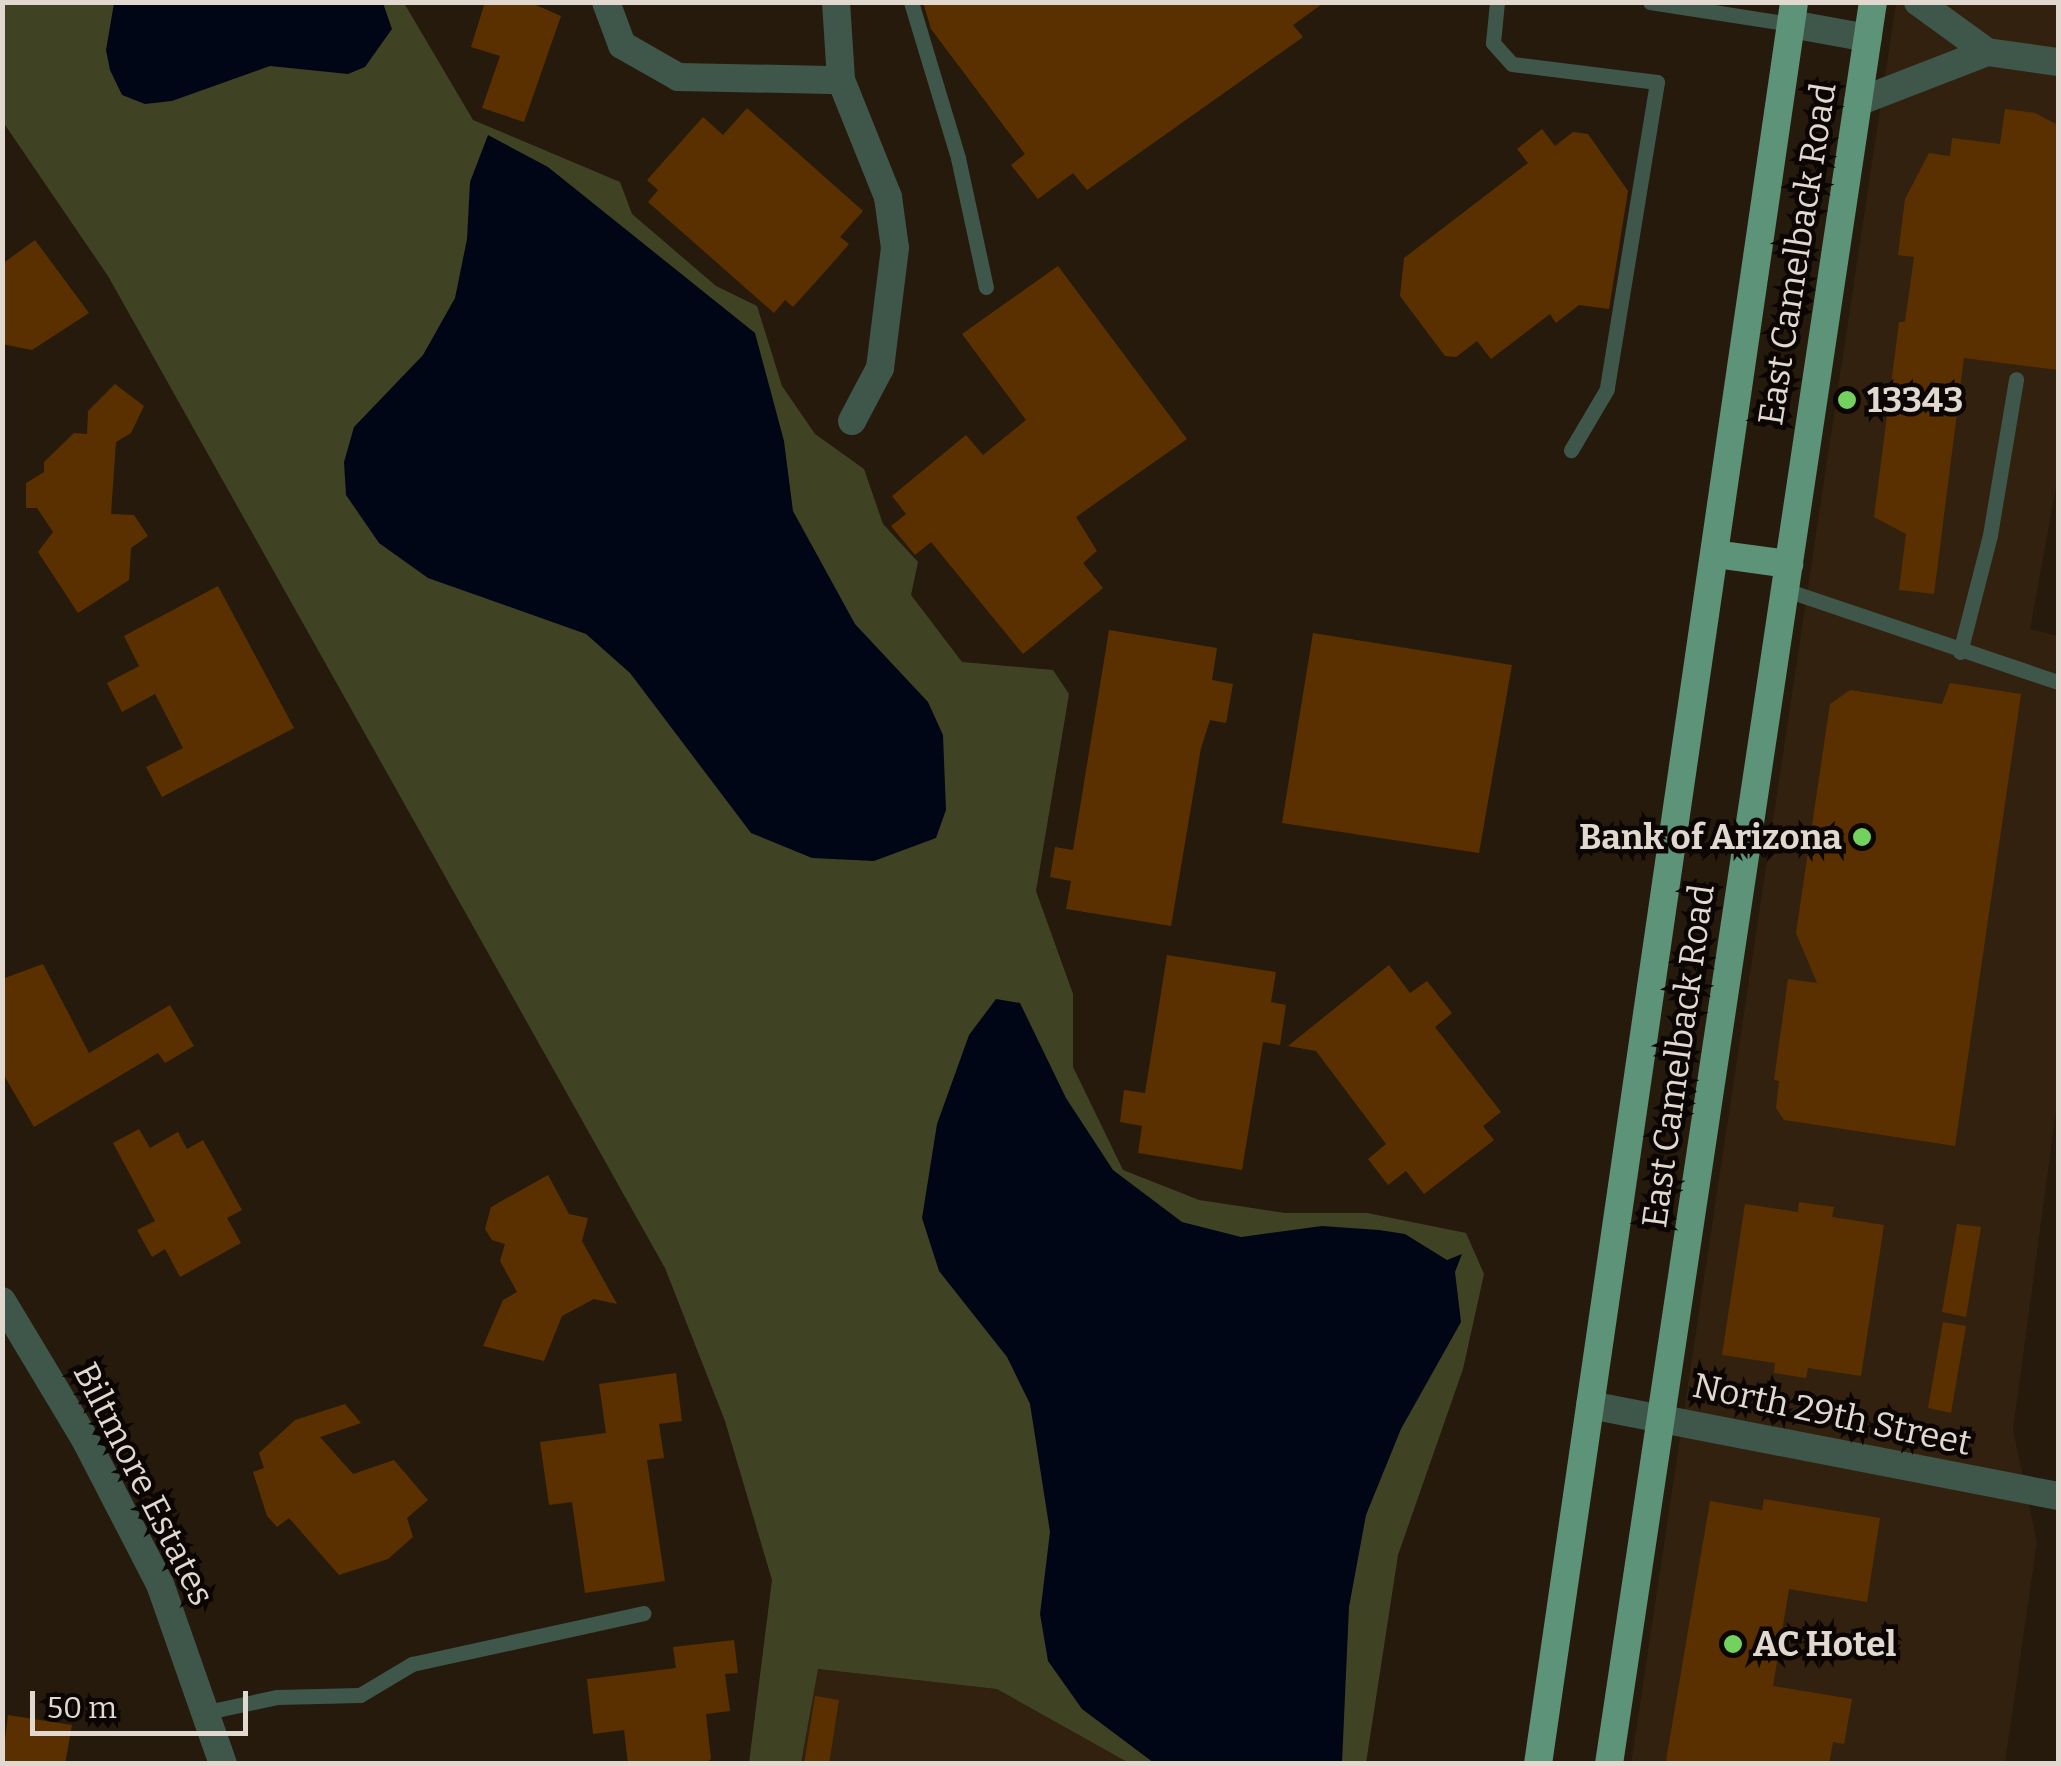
<!DOCTYPE html>
<style>
body{margin:0}
#map{position:relative;width:2061px;height:1766px;overflow:hidden;background:#261a0c;font-family:Bitter,serif}
div>[style]{position:absolute}
[style*='--x']{left:calc(var(--x)*1px);top:calc(var(--y)*1px);width:calc(var(--w)*1px);rotate:calc(var(--a)*1deg)}
.built>*{inset:0;background:#32210e}
.green>*{inset:0;background:#404323}
.water>*{inset:0;background:#000616}
.building>*{inset:0;background:#5b3001}
.service>*{height:15px;margin:-7.5px;padding:0 7.5px;transform-origin:7.5px;border-radius:7.5px;background:#3e574a}
.minor>*{height:28px;margin:-14px;padding:0 14px;transform-origin:14px;border-radius:14px;background:#3e574a}
.primary>*{height:28px;margin:-14px;padding:0 14px;transform-origin:14px;border-radius:14px;background:#5d9378}
.dots>*{width:28px;height:28px;translate:-50% -50%;box-sizing:border-box;border:5px solid #0b0603;border-radius:50%}
span{translate:-50% -50%;white-space:nowrap;text-align:center;line-height:1.15;-webkit-text-stroke:9px #0b0603;paint-order:stroke}
.street-label{font-size:35px;color:#e1d8cf}
.poi-label{font-size:35px;color:#e1d8cf;font-weight:700}
.left{translate:0 -50%;text-align:left}
.right{translate:-100% -50%;text-align:right}
.frame{position:absolute;inset:0;border:5px solid #e1d8cf;pointer-events:none}
.scale{position:absolute;left:30px;top:1691px;width:218px;height:45px;box-sizing:border-box;border:5px solid #e1d8cf;border-top:0;padding-left:12px;font-size:30px;line-height:35px;white-space:nowrap;color:#e1d8cf;-webkit-text-stroke:8px #0b0603;paint-order:stroke}
</style>
<div id="map">
<div class="built">
<div style="clip-path:polygon(1896px 3px,2058px 3px,2058px 476px,2030px 629px,2058px 636px,2058px 1096px,2013px 1430px,2037px 1542px,2005px 1763px,1631px 1764px)"></div>
<div style="clip-path:polygon(817px 1669px,997px 1689px,1129px 1763px,801px 1764px)"></div>
</div>
<div class="green">
<div style="clip-path:polygon(2px 3px,404px 3px,473px 120px,620px 182px,632px 214px,716px 286px,757px 306px,782px 386px,815px 434px,864px 469px,883px 524px,918px 562px,911px 595px,962px 662px,1053px 670px,1069px 694px,1036px 891px,1073px 994px,1073px 1067px,1123px 1170px,1199px 1200px,1285px 1213px,1367px 1213px,1466px 1233px,1484px 1274px,1463px 1369px,1398px 1555px,1366px 1763px,1129px 1763px,997px 1689px,818px 1669px,801px 1763px,749px 1763px,772px 1580px,725px 1421px,665px 1268px,108px 276px,3px 122px)"></div>
</div>
<div class="water">
<div style="clip-path:polygon(114px 3px,383px 3px,392px 29px,365px 67px,348px 74px,270px 66px,172px 101px,145px 104px,122px 95px,110px 70px,106px 50px)"></div>
<div style="clip-path:polygon(488px 135px,548px 167px,755px 333px,784px 441px,793px 511px,855px 624px,928px 702px,943px 735px,946px 810px,936px 838px,874px 861px,812px 858px,751px 833px,630px 673px,586px 634px,428px 578px,379px 543px,346px 495px,344px 462px,354px 427px,423px 355px,455px 298px,467px 239px,470px 182px)"></div>
<div style="clip-path:polygon(996px 999px,1020px 1003px,1066px 1098px,1113px 1170px,1182px 1222px,1241px 1237px,1322px 1226px,1379px 1230px,1405px 1234px,1447px 1260px,1462px 1254px,1455px 1272px,1461px 1322px,1401px 1429px,1366px 1515px,1349px 1607px,1342px 1763px,1154px 1763px,1082px 1709px,1048px 1661px,1040px 1614px,1050px 1532px,1030px 1404px,1007px 1357px,939px 1271px,922px 1218px,937px 1124px,969px 1035px)"></div>
</div>
<div class="building">
<div style="clip-path:polygon(485px 2px,529px 2px,561px 16px,524px 122px,482px 108px,500px 56px,471px 47px)"></div>
<div style="clip-path:polygon(923px 2px,1325px 2px,1293px 25px,1303px 37px,1087px 190px,1073px 173px,1038px 199px,1011px 165px,1025px 154px,931px 29px)"></div>
<div style="clip-path:polygon(747px 108px,863px 211px,840px 237px,849px 244px,830px 266px,793px 307px,785px 300px,774px 313px,648px 202px,658px 190px,647px 180px,703px 117px,723px 135px)"></div>
<div style="clip-path:polygon(2005px 109px,2035px 113px,2058px 125px,2058px 370px,1964px 358px,1934px 594px,1899px 590px,1906px 534px,1874px 517px,1899px 322px,1905px 322px,1914px 257px,1898px 255px,1905px 199px,1929px 153px,1950px 156px,1952px 138px,2000px 144px)"></div>
<div style="clip-path:polygon(1542px 129px,1555px 146px,1573px 132px,1588px 134px,1628px 191px,1609px 309px,1579px 305px,1556px 323px,1550px 314px,1491px 359px,1477px 341px,1456px 357px,1445px 356px,1400px 296px,1404px 258px,1528px 163px,1517px 149px)"></div>
<div style="clip-path:polygon(35px 240px,89px 313px,32px 350px,2px 344px,2px 264px)"></div>
<div style="clip-path:polygon(1058px 266px,1187px 439px,1076px 517px,1097px 551px,1083px 563px,1103px 588px,1023px 654px,931px 542px,915px 555px,891px 526px,906px 514px,892px 496px,966px 435px,983px 455px,1026px 420px,962px 334px)"></div>
<div style="clip-path:polygon(115px 384px,144px 406px,131px 433px,116px 442px,111px 514px,134px 515px,148px 536px,131px 548px,129px 580px,78px 613px,38px 552px,53px 532px,37px 508px,26px 508px,26px 483px,44px 472px,44px 462px,74px 433px,87px 434px,88px 411px)"></div>
<div style="clip-path:polygon(218px 586px,294px 728px,162px 797px,146px 767px,183px 748px,155px 694px,122px 712px,107px 683px,139px 666px,124px 636px)"></div>
<div style="clip-path:polygon(1109px 630px,1217px 648px,1212px 680px,1233px 684px,1226px 723px,1210px 720px,1201px 748px,1171px 926px,1066px 909px,1071px 881px,1050px 877px,1055px 847px,1073px 850px)"></div>
<div style="clip-path:polygon(1313px 633px,1512px 665px,1479px 853px,1282px 823px)"></div>
<div style="clip-path:polygon(1950px 683px,2021px 694px,1955px 1146px,1784px 1120px,1776px 1108px,1779px 1081px,1774px 1080px,1788px 979px,1817px 983px,1796px 933px,1830px 704px,1850px 690px,1942px 704px)"></div>
<div style="clip-path:polygon(1167px 955px,1276px 972px,1271px 1002px,1286px 1005px,1280px 1045px,1263px 1042px,1242px 1170px,1138px 1153px,1142px 1126px,1120px 1122px,1124px 1090px,1145px 1093px)"></div>
<div style="clip-path:polygon(43px 964px,89px 1053px,170px 1005px,194px 1046px,165px 1063px,158px 1053px,34px 1127px,2px 1072px,2px 979px)"></div>
<div style="clip-path:polygon(1389px 965px,1410px 993px,1427px 981px,1452px 1013px,1435px 1027px,1501px 1112px,1483px 1126px,1494px 1140px,1424px 1194px,1406px 1171px,1388px 1185px,1368px 1159px,1386px 1144px,1316px 1051px,1288px 1046px)"></div>
<div style="clip-path:polygon(139px 1129px,150px 1148px,178px 1132px,187px 1149px,203px 1140px,242px 1210px,227px 1218px,241px 1243px,180px 1277px,165px 1249px,152px 1257px,137px 1230px,155px 1221px,113px 1143px)"></div>
<div style="clip-path:polygon(548px 1175px,569px 1214px,588px 1218px,582px 1241px,617px 1304px,594px 1299px,562px 1316px,544px 1361px,483px 1346px,503px 1300px,517px 1292px,500px 1261px,505px 1244px,492px 1240px,485px 1229px,491px 1207px)"></div>
<div style="clip-path:polygon(1799px 1202px,1834px 1207px,1832px 1217px,1884px 1225px,1861px 1376px,1808px 1368px,1806px 1378px,1774px 1373px,1775px 1363px,1722px 1355px,1745px 1204px,1798px 1212px)"></div>
<div style="clip-path:polygon(1957px 1224px,1981px 1227px,1966px 1317px,1942px 1312px)"></div>
<div style="clip-path:polygon(1943px 1322px,1966px 1326px,1951px 1413px,1928px 1408px)"></div>
<div style="clip-path:polygon(676px 1373px,682px 1421px,659px 1424px,664px 1458px,647px 1460px,665px 1581px,585px 1593px,572px 1502px,549px 1505px,540px 1442px,606px 1433px,599px 1384px)"></div>
<div style="clip-path:polygon(345px 1404px,361px 1423px,320px 1437px,353px 1474px,394px 1460px,428px 1500px,407px 1518px,413px 1537px,388px 1559px,339px 1575px,289px 1518px,277px 1527px,267px 1516px,253px 1472px,264px 1468px,259px 1453px,295px 1420px)"></div>
<div style="clip-path:polygon(1764px 1499px,1880px 1518px,1867px 1602px,1789px 1589px,1773px 1686px,1852px 1699px,1844px 1744px,1833px 1742px,1829px 1764px,1666px 1761px,1710px 1501px,1762px 1510px)"></div>
<div style="clip-path:polygon(734px 1640px,738px 1673px,725px 1674px,730px 1711px,706px 1714px,711px 1759px,705px 1764px,628px 1764px,624px 1730px,593px 1734px,587px 1679px,676px 1668px,673px 1647px)"></div>
<div style="clip-path:polygon(815px 1696px,839px 1700px,829px 1764px,804px 1764px)"></div>
<div style="clip-path:polygon(8px 1715px,72px 1725px,65px 1764px,2px 1764px)"></div>
</div>
<div class="service">
<div style="--x:911;--y:2;--w:163;--a:73.2"></div>
<div style="--x:958;--y:158;--w:132;--a:77.8"></div>
<div style="--x:1497;--y:2;--w:41;--a:95.6"></div>
<div style="--x:1493;--y:43;--w:28;--a:48"></div>
<div style="--x:1512;--y:64;--w:146;--a:7.1"></div>
<div style="--x:1657;--y:82;--w:311;--a:99.3"></div>
<div style="--x:1607;--y:389;--w:71;--a:120.5"></div>
<div style="--x:1650;--y:2;--w:143;--a:8.9"></div>
<div style="--x:1786;--y:590;--w:287;--a:18.7"></div>
<div style="--x:1960;--y:652;--w:121;--a:-75.6"></div>
<div style="--x:1990;--y:535;--w:158;--a:-80.5"></div>
<div style="--x:207;--y:1712;--w:72;--a:-12.1"></div>
<div style="--x:277;--y:1697;--w:83;--a:-1.4"></div>
<div style="--x:360;--y:1695;--w:61;--a:-30.8"></div>
<div style="--x:412;--y:1664;--w:237;--a:-12.4"></div>
</div>
<div class="minor">
<div style="--x:606;--y:2;--w:46;--a:69.6"></div>
<div style="--x:622;--y:45;--w:64;--a:29.7"></div>
<div style="--x:678;--y:77;--w:163;--a:1.1"></div>
<div style="--x:836;--y:2;--w:78;--a:86.3"></div>
<div style="--x:841;--y:80;--w:126;--a:68.1"></div>
<div style="--x:888;--y:197;--w:51;--a:82.2"></div>
<div style="--x:895;--y:248;--w:121;--a:97.1"></div>
<div style="--x:880;--y:368;--w:60;--a:117.8"></div>
<div style="--x:1918;--y:2;--w:85;--a:35.9"></div>
<div style="--x:1791;--y:24;--w:78;--a:10.3"></div>
<div style="--x:1858;--y:102;--w:138;--a:-21.2"></div>
<div style="--x:1987;--y:52;--w:72;--a:8"></div>
<div style="--x:2;--y:1301;--w:161;--a:59"></div>
<div style="--x:85;--y:1439;--w:163;--a:62.7"></div>
<div style="--x:160;--y:1584;--w:191;--a:70.7"></div>
<div style="--x:1590;--y:1405;--w:477;--a:11"></div>
</div>
<div class="primary">
<div style="--x:1715;--y:554;--w:75;--a:7.7"></div>
<div style="--x:1538;--y:1764;--w:1780;--a:-81.73"></div>
<div style="--x:1609;--y:1764;--w:1782;--a:-81.48"></div>
</div>
<div class="dots">
<div style="left:1847px;top:400px;background:#72d25d"></div>
<div style="left:1862px;top:837px;background:#72d25d"></div>
<div style="left:1733px;top:1644px;background:#72d25d"></div>
</div>
<div class="street-label">
<span style="left:1797px;top:254px;rotate:-81deg">East Camelback Road</span>
<span style="left:1678px;top:1056px;rotate:-82deg">East Camelback Road</span>
<span style="left:1832px;top:1414px;rotate:12deg">North 29th Street</span>
<span style="left:144px;top:1484px;rotate:63deg">Biltmore Estates</span>
</div>
<div class="poi-label">
<span class="left" style="left:1867px;top:400px">13343</span>
<span class="right" style="left:1842px;top:837px">Bank of Arizona</span>
<span class="left" style="left:1753px;top:1644px">AC Hotel</span>
</div>
<div class="frame"></div>
<div class="scale">50 m</div>
</div>
